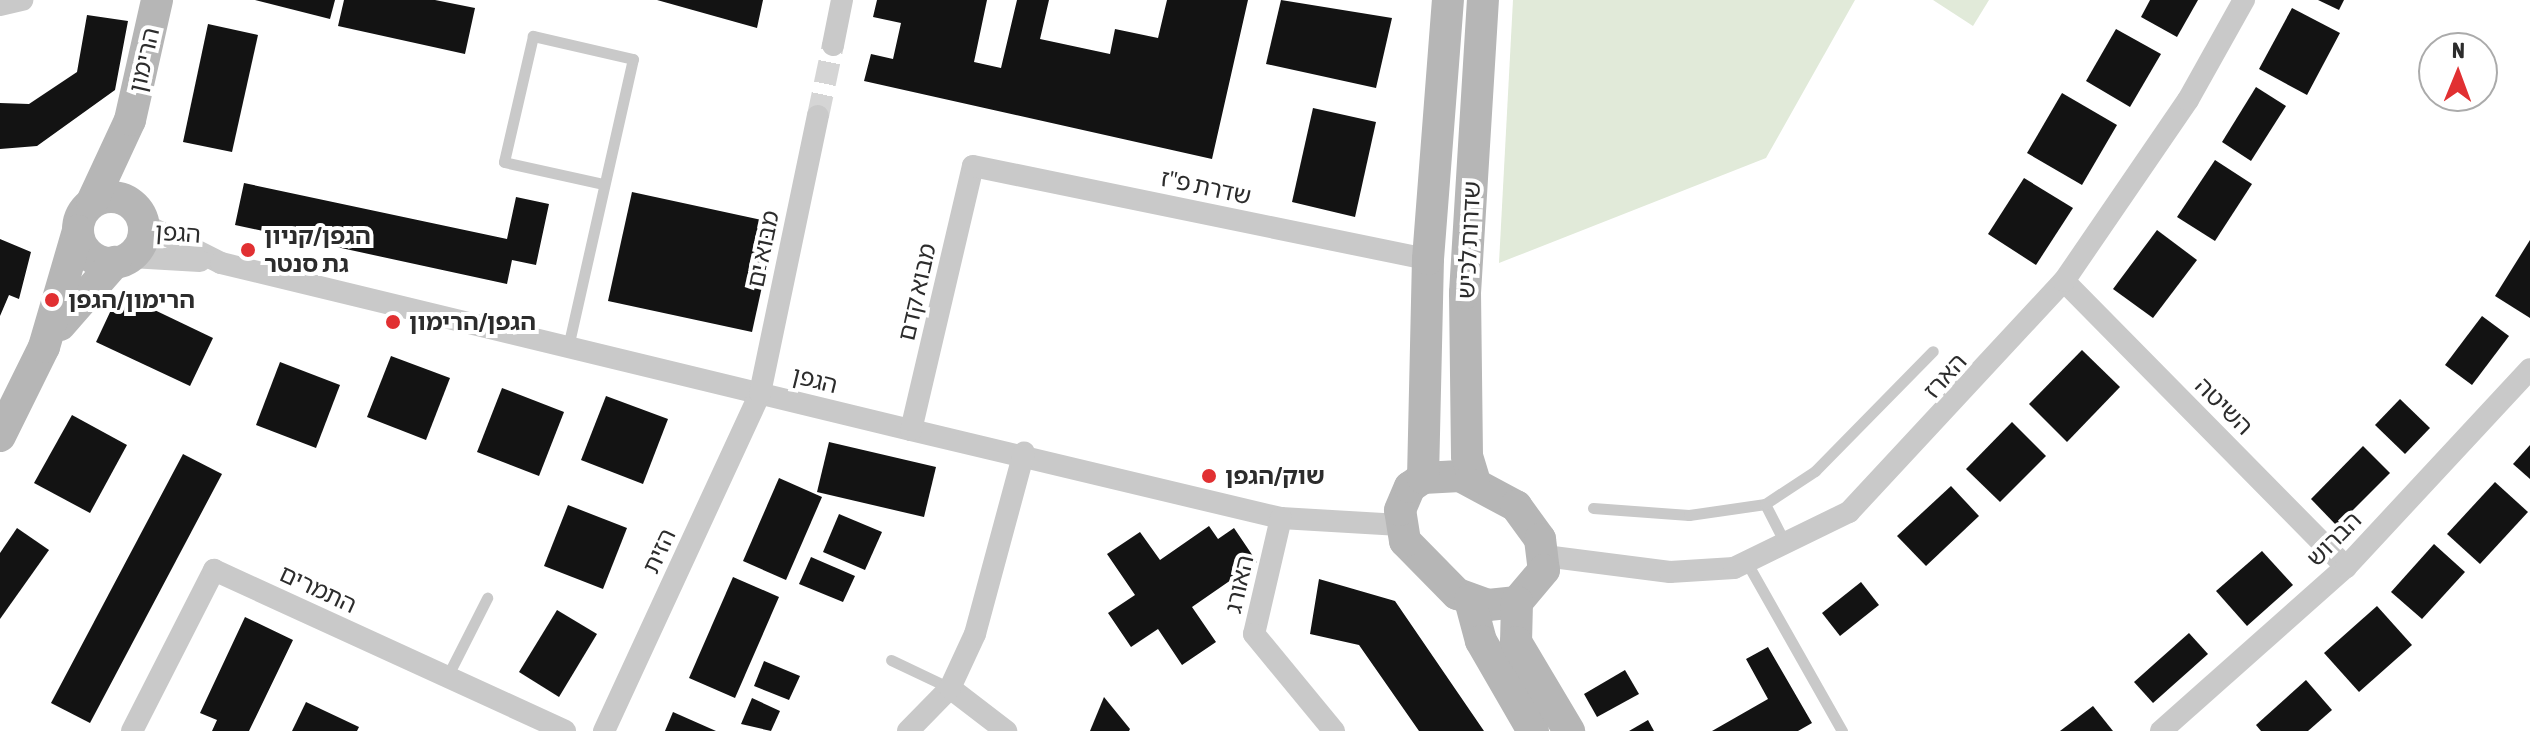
<!DOCTYPE html>
<meta charset="utf-8">
<style>
body{margin:0}
#map{position:relative;width:2530px;height:731px;overflow:hidden;background:#fff;font-family:"Asap Condensed","Noto Sans Hebrew",sans-serif}
div>[style]{position:absolute}
[style*='--x']{left:calc(var(--x)*1px);top:calc(var(--y)*1px);width:calc(var(--w)*1px);rotate:calc(var(--a)*1deg)}
.green>*{inset:0;background:#e1ead9}
.building>*{inset:0;background:#131313}
.street-tunnel>*{height:22px;margin-top:-11px;transform-origin:0;background:repeating-linear-gradient(90deg,#d5d5d5 0 22px,transparent 0 33px)}
.lane>*{height:11px;margin:-5.5px;padding:0 5.5px;transform-origin:5.5px;border-radius:5.5px;background:#c9c9c9}
.street>*{height:22px;margin:-11px;padding:0 11px;transform-origin:11px;border-radius:11px;background:#c9c9c9}
.secondary>*{height:32px;margin:-16px;padding:0 16px;transform-origin:16px;border-radius:16px;background:#b6b6b6}
.secondary>.ring{margin:-16px;padding:0;box-sizing:content-box;background:none;border:32px solid #b6b6b6;border-radius:50%}
.dots>*{width:22px;height:22px;translate:-50% -50%;box-sizing:border-box;border:4px solid #fff;border-radius:50%}
span{translate:-50% -50%;white-space:nowrap;text-align:center;line-height:1.15;-webkit-text-stroke:8px #fff;paint-order:stroke}
.street-label{font-size:24px;color:#2c2c2c}
.poi-label{font-size:24px;color:#2c2c2c;font-weight:700}
.left{translate:0 -50%;text-align:left}
.north{position:absolute;left:2418px;top:32px;width:80px;height:80px;box-sizing:border-box;background:#fff;border:2px solid #ababab;border-radius:50%;rotate:1deg;font-size:22px;font-weight:700;line-height:32px;text-align:center;color:#2c2c2c}
.north::after{content:'';display:block;margin:auto;width:28px;height:36px;background:#e13032;clip-path:polygon(50% 0,100% 100%,50% 72%,0 100%)}
</style>
<div id="map">
<div class="green">
<div style="clip-path:polygon(1513px 0,1855px 0,1766px 158px,1499px 263px)"></div>
<div style="clip-path:polygon(1933px 0,1989px 0,1973px 26px)"></div>
</div>
<div class="building">
<div style="clip-path:polygon(255px 0,335px 0,330px 19px)"></div>
<div style="clip-path:polygon(344px 0,435px 0,475px 8px,465px 54px,338px 26px)"></div>
<div style="clip-path:polygon(657px 0,763px 0,757px 28px)"></div>
<div style="clip-path:polygon(877px 0,987px 0,974px 62px,1001px 68px,1017px 0,1049px 0,1040px 39px,1110px 54px,1115px 29px,1158px 38px,1167px 0,1248px 0,1212px 159px,864px 81px,871px 54px,893px 59px,901px 23px,873px 17px)"></div>
<div style="clip-path:polygon(1281px 0,1392px 18px,1376px 88px,1266px 64px)"></div>
<div style="clip-path:polygon(2150px 0,2198px 0,2177px 37px,2141px 17px)"></div>
<div style="clip-path:polygon(2318px 0,2344px 0,2339px 10px)"></div>
<div style="clip-path:polygon(2292px 8px,2340px 33px,2307px 95px,2259px 69px)"></div>
<div style="clip-path:polygon(87px 15px,128px 21px,115px 90px,37px 146px,0 149px,0 103px,29px 104px,77px 72px)"></div>
<div style="clip-path:polygon(208px 24px,258px 35px,232px 152px,183px 142px)"></div>
<div style="clip-path:polygon(2116px 29px,2161px 54px,2130px 107px,2086px 81px)"></div>
<div style="clip-path:polygon(2256px 87px,2286px 106px,2251px 161px,2222px 142px)"></div>
<div style="clip-path:polygon(2062px 93px,2117px 125px,2082px 185px,2027px 153px)"></div>
<div style="clip-path:polygon(1313px 108px,1376px 122px,1355px 217px,1292px 202px)"></div>
<div style="clip-path:polygon(2215px 160px,2252px 184px,2215px 241px,2177px 217px)"></div>
<div style="clip-path:polygon(2024px 178px,2073px 208px,2036px 265px,1988px 234px)"></div>
<div style="clip-path:polygon(244px 183px,507px 239px,516px 197px,549px 204px,536px 265px,512px 260px,507px 284px,235px 225px)"></div>
<div style="clip-path:polygon(632px 192px,776px 223px,752px 332px,608px 301px)"></div>
<div style="clip-path:polygon(2157px 230px,2197px 260px,2153px 318px,2113px 289px)"></div>
<div style="clip-path:polygon(0 239px,31px 252px,19px 299px,9px 295px,0 316px)"></div>
<div style="clip-path:polygon(2530px 240px,2530px 318px,2495px 296px)"></div>
<div style="clip-path:polygon(119px 293px,213px 338px,190px 386px,96px 342px)"></div>
<div style="clip-path:polygon(2482px 316px,2509px 336px,2472px 385px,2445px 365px)"></div>
<div style="clip-path:polygon(2082px 350px,2120px 387px,2067px 442px,2029px 404px)"></div>
<div style="clip-path:polygon(391px 356px,450px 378px,426px 440px,367px 417px)"></div>
<div style="clip-path:polygon(280px 362px,340px 385px,316px 448px,256px 425px)"></div>
<div style="clip-path:polygon(502px 388px,564px 412px,539px 476px,477px 452px)"></div>
<div style="clip-path:polygon(606px 396px,668px 419px,643px 484px,581px 460px)"></div>
<div style="clip-path:polygon(2400px 399px,2430px 428px,2405px 454px,2375px 425px)"></div>
<div style="clip-path:polygon(72px 415px,127px 445px,90px 513px,34px 483px)"></div>
<div style="clip-path:polygon(2012px 422px,2046px 456px,2000px 502px,1966px 469px)"></div>
<div style="clip-path:polygon(829px 442px,936px 467px,924px 517px,817px 492px)"></div>
<div style="clip-path:polygon(2530px 445px,2530px 479px,2513px 464px)"></div>
<div style="clip-path:polygon(2363px 446px,2390px 473px,2337px 526px,2311px 499px)"></div>
<div style="clip-path:polygon(183px 454px,222px 474px,90px 723px,51px 703px)"></div>
<div style="clip-path:polygon(779px 478px,822px 497px,786px 580px,743px 561px)"></div>
<div style="clip-path:polygon(2495px 482px,2528px 512px,2480px 564px,2447px 534px)"></div>
<div style="clip-path:polygon(1951px 486px,1979px 516px,1926px 566px,1897px 536px)"></div>
<div style="clip-path:polygon(568px 505px,627px 528px,603px 589px,544px 566px)"></div>
<div style="clip-path:polygon(839px 514px,882px 532px,865px 570px,823px 552px)"></div>
<div style="clip-path:polygon(1209px 526px,1218px 539px,1234px 528px,1257px 562px,1192px 607px,1216px 642px,1182px 665px,1158px 629px,1131px 647px,1108px 613px,1135px 595px,1107px 554px,1140px 532px,1160px 560px)"></div>
<div style="clip-path:polygon(17px 528px,49px 550px,0 619px,0 553px)"></div>
<div style="clip-path:polygon(2434px 544px,2465px 572px,2422px 619px,2391px 592px)"></div>
<div style="clip-path:polygon(2262px 551px,2293px 585px,2247px 626px,2216px 591px)"></div>
<div style="clip-path:polygon(811px 557px,855px 576px,843px 602px,799px 584px)"></div>
<div style="clip-path:polygon(733px 577px,779px 597px,735px 698px,689px 678px)"></div>
<div style="clip-path:polygon(1319px 579px,1395px 601px,1484px 731px,1419px 731px,1359px 645px,1310px 634px)"></div>
<div style="clip-path:polygon(1861px 582px,1879px 605px,1840px 636px,1822px 613px)"></div>
<div style="clip-path:polygon(2377px 606px,2412px 645px,2359px 692px,2324px 653px)"></div>
<div style="clip-path:polygon(557px 610px,597px 634px,559px 697px,519px 672px)"></div>
<div style="clip-path:polygon(245px 617px,293px 640px,249px 731px,212px 731px,217px 720px,200px 713px)"></div>
<div style="clip-path:polygon(2189px 633px,2208px 654px,2153px 703px,2134px 682px)"></div>
<div style="clip-path:polygon(1768px 647px,1812px 723px,1798px 731px,1712px 731px,1768px 699px,1746px 659px)"></div>
<div style="clip-path:polygon(764px 661px,800px 676px,789px 700px,754px 686px)"></div>
<div style="clip-path:polygon(1625px 670px,1639px 694px,1597px 717px,1584px 694px)"></div>
<div style="clip-path:polygon(2306px 680px,2332px 710px,2308px 731px,2261px 731px,2256px 725px)"></div>
<div style="clip-path:polygon(1104px 697px,1130px 729px,1129px 731px,1090px 731px)"></div>
<div style="clip-path:polygon(752px 698px,780px 711px,771px 731px,741px 724px)"></div>
<div style="clip-path:polygon(306px 702px,359px 727px,357px 731px,292px 731px)"></div>
<div style="clip-path:polygon(2093px 706px,2113px 731px,2060px 731px)"></div>
<div style="clip-path:polygon(673px 712px,716px 731px,665px 731px)"></div>
<div style="clip-path:polygon(1648px 720px,1654px 731px,1629px 731px)"></div>
</div>
<div class="street-tunnel">
<div style="--x:818;--y:116;--w:73;--a:-78.1"></div>
</div>
<div class="lane">
<div style="--x:568;--y:347;--w:295;--a:-77.3"></div>
<div style="--x:633;--y:59;--w:103;--a:-167"></div>
<div style="--x:533;--y:36;--w:129;--a:103"></div>
<div style="--x:504;--y:162;--w:101;--a:12.5"></div>
<div style="--x:1765;--y:504;--w:48;--a:62.9"></div>
<div style="--x:1593;--y:508;--w:96;--a:4.2"></div>
<div style="--x:1689;--y:515;--w:77;--a:-8.2"></div>
<div style="--x:1765;--y:504;--w:60;--a:-33.4"></div>
<div style="--x:1815;--y:471;--w:168;--a:-45.5"></div>
<div style="--x:1747;--y:563;--w:193;--a:60.5"></div>
<div style="--x:891;--y:660;--w:65;--a:25.4"></div>
<div style="--x:447;--y:677;--w:89;--a:-63.1"></div>
</div>
<div class="street">
<div style="--x:0;--y:5;--w:23;--a:-13"></div>
<div style="--x:833;--y:45;--w:46;--a:-78.7"></div>
<div style="--x:144;--y:224;--w:86;--a:26.9"></div>
<div style="--x:221;--y:263;--w:710;--a:13.61"></div>
<div style="--x:911;--y:430;--w:380;--a:13.4"></div>
<div style="--x:1281;--y:518;--w:119;--a:3.4"></div>
<div style="--x:131;--y:257;--w:69;--a:3.3"></div>
<div style="--x:2064;--y:281;--w:402;--a:45.4"></div>
<div style="--x:911;--y:430;--w:271;--a:-76.8"></div>
<div style="--x:973;--y:166;--w:464;--a:11.6"></div>
<div style="--x:1281;--y:518;--w:119;--a:103.1"></div>
<div style="--x:1254;--y:634;--w:126;--a:50.5"></div>
<div style="--x:1545;--y:556;--w:126;--a:7.3"></div>
<div style="--x:1670;--y:572;--w:64;--a:-3.6"></div>
<div style="--x:1734;--y:568;--w:128;--a:-26"></div>
<div style="--x:1849;--y:512;--w:316;--a:-47.1"></div>
<div style="--x:2064;--y:281;--w:219;--a:-55.6"></div>
<div style="--x:2188;--y:100;--w:115;--a:-60.8"></div>
<div style="--x:950;--y:688;--w:71;--a:37.5"></div>
<div style="--x:132;--y:731;--w:181;--a:-63"></div>
<div style="--x:214;--y:570;--w:386;--a:24.6"></div>
<div style="--x:604;--y:731;--w:372;--a:-65.2"></div>
<div style="--x:760;--y:393;--w:283;--a:-78.2"></div>
<div style="--x:908;--y:731;--w:60;--a:-45.7"></div>
<div style="--x:950;--y:688;--w:60;--a:-65.2"></div>
<div style="--x:975;--y:634;--w:188;--a:-74.9"></div>
<div style="--x:2161;--y:731;--w:247;--a:-41.6"></div>
<div style="--x:2346;--y:567;--w:270;--a:-47.1"></div>
</div>
<div class="secondary">
<div class="ring" style="left:78px;top:197px;width:34px;height:34px"></div>
<div style="--x:92;--y:202;--w:90;--a:-65.1"></div>
<div style="--x:130;--y:120;--w:123;--a:-77.3"></div>
<div style="--x:60;--y:325;--w:84;--a:-48.9"></div>
<div style="--x:0;--y:436;--w:99;--a:-63.7"></div>
<div style="--x:44;--y:347;--w:121;--a:-73.7"></div>
<div style="--x:1460;--y:476;--w:64;--a:28.2"></div>
<div style="--x:1516;--y:506;--w:41;--a:54"></div>
<div style="--x:1540;--y:539;--w:31;--a:83"></div>
<div style="--x:1544;--y:570;--w:42;--a:130.2"></div>
<div style="--x:1517;--y:602;--w:29;--a:174"></div>
<div style="--x:1488;--y:605;--w:33;--a:-160"></div>
<div style="--x:1457;--y:594;--w:74;--a:-134.5"></div>
<div style="--x:1405;--y:541;--w:31;--a:-99"></div>
<div style="--x:1400;--y:510;--w:25;--a:-67"></div>
<div style="--x:1410;--y:487;--w:16;--a:-35"></div>
<div style="--x:1423;--y:478;--w:37;--a:-3"></div>
<div style="--x:1423;--y:478;--w:219;--a:-88.7"></div>
<div style="--x:1428;--y:259;--w:260;--a:-85.6"></div>
<div style="--x:1474;--y:479;--w:24;--a:-107"></div>
<div style="--x:1467;--y:456;--w:163;--a:-90.7"></div>
<div style="--x:1465;--y:293;--w:294;--a:-86.5"></div>
<div style="--x:1470;--y:600;--w:42;--a:75"></div>
<div style="--x:1481;--y:641;--w:104;--a:60"></div>
<div style="--x:1517;--y:602;--w:40;--a:91.4"></div>
<div style="--x:1516;--y:642;--w:104;--a:59.2"></div>
</div>
<div class="dots">
<div style="left:248px;top:250px;background:#e13032"></div>
<div style="left:52px;top:300px;background:#e13032"></div>
<div style="left:393px;top:322px;background:#e13032"></div>
<div style="left:1209px;top:476px;background:#e13032"></div>
</div>
<div class="street-label">
<span style="left:144px;top:60px;rotate:-77deg">הרימון</span>
<span style="left:1206px;top:187px;rotate:12deg">שדרת פ"ז</span>
<span style="left:178px;top:233px;rotate:4deg">הגפן</span>
<span style="left:1469px;top:240px;rotate:-87deg">שדרות לכיש</span>
<span style="left:763px;top:249px;rotate:-78deg">מבוא ים</span>
<span style="left:917px;top:292px;rotate:-77deg">מבוא קדם</span>
<span style="left:1945px;top:376px;rotate:-48deg">הארז</span>
<span style="left:815px;top:380px;rotate:14deg">הגפן</span>
<span style="left:2224px;top:406px;rotate:45deg">השיטה</span>
<span style="left:2334px;top:539px;rotate:-45deg">הברוש</span>
<span style="left:659px;top:551px;rotate:-65deg">הזית</span>
<span style="left:1239px;top:584px;rotate:-77deg">האורג</span>
<span style="left:318px;top:589px;rotate:25deg">התמרים</span>
</div>
<div class="poi-label">
<span class="left" style="left:264px;top:250px">הגפן/קניון<br>גת סנטר</span>
<span class="left" style="left:68px;top:300px">הרימון/הגפן</span>
<span class="left" style="left:409px;top:322px">הגפן/הרימון</span>
<span class="left" style="left:1225px;top:476px">שוק/הגפן</span>
</div>
<div class="north">N</div>
</div>
